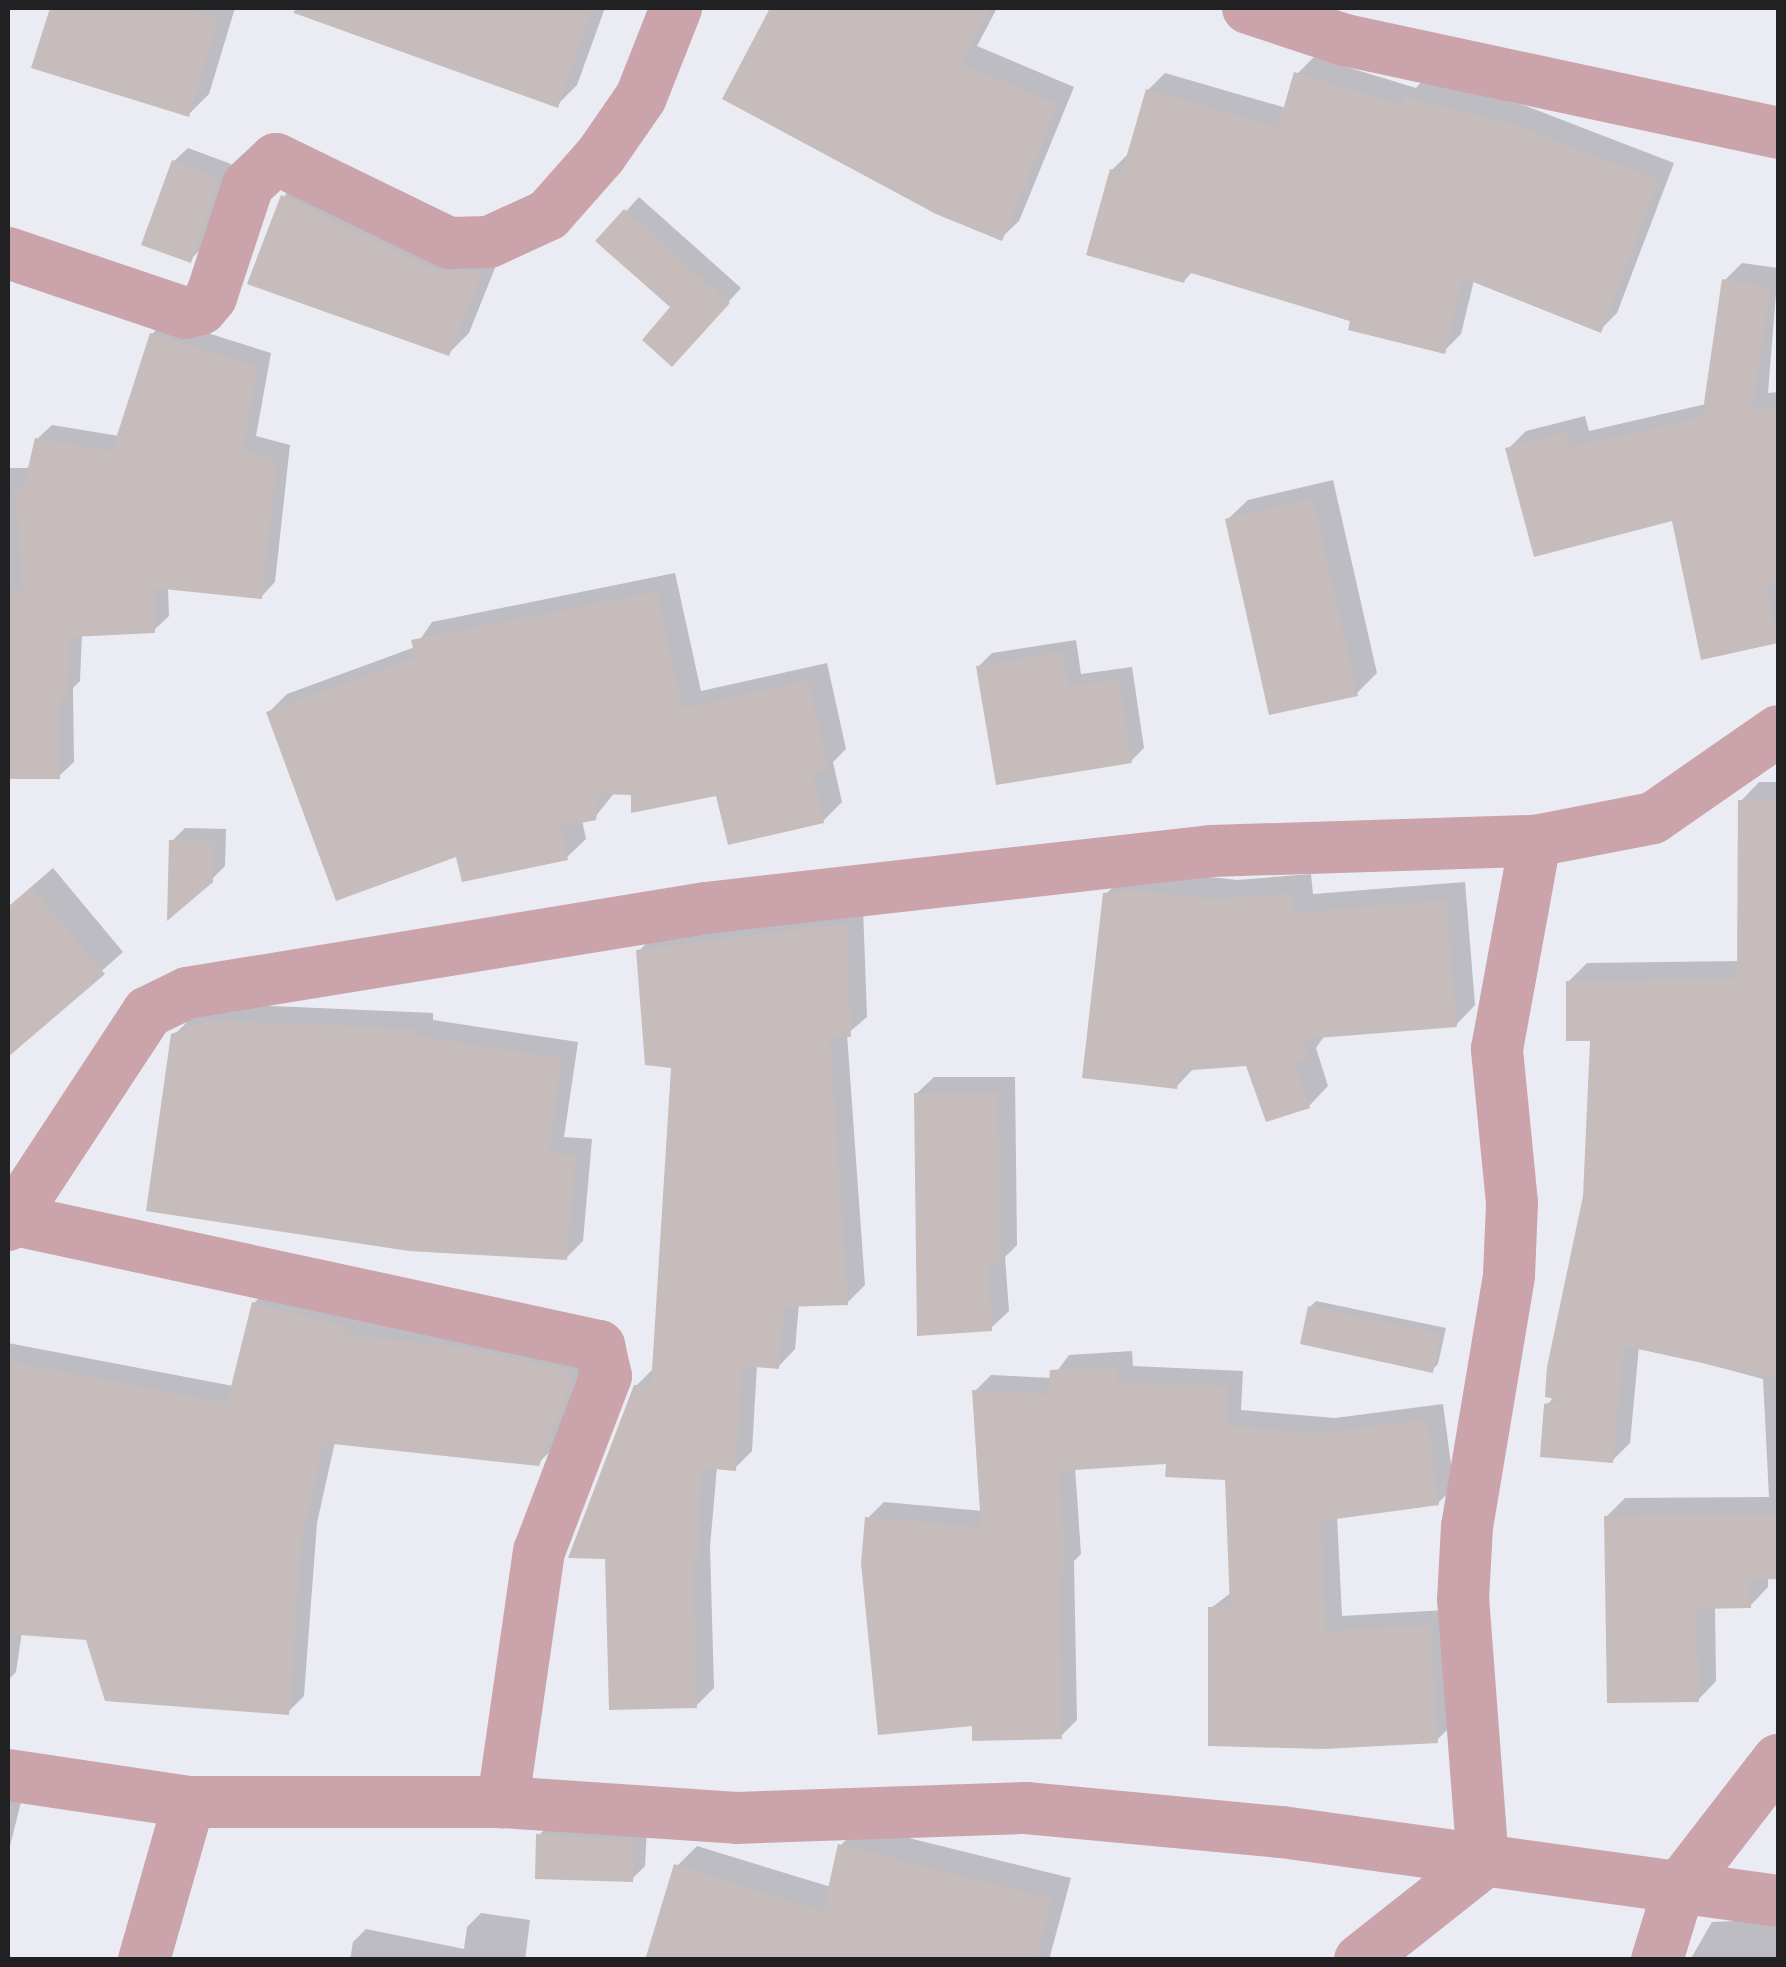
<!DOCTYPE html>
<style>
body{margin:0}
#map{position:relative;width:1786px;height:1967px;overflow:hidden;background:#ebecf3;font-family:"IBM Plex Serif",serif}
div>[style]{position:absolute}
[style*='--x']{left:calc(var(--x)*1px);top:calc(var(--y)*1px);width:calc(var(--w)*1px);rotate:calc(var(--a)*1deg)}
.shadow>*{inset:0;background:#0003}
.building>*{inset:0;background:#c5bcbb}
.minor>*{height:52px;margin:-26px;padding:0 26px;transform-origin:26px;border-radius:26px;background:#cba4ab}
span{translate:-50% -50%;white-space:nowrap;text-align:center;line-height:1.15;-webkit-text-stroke:8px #fff;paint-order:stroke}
.frame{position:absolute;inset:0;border:10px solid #212124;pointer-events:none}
</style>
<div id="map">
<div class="shadow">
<div style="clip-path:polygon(52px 8px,235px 8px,209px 94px,189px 114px,34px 67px)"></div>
<div style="clip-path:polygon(324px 8px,605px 8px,577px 85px,557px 105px,319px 20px)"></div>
<div style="clip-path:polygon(773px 8px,997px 8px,977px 46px,1074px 87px,1019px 221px,1001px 238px,725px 98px)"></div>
<div style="clip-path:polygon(1314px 57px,1416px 88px,1423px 80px,1526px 106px,1674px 163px,1617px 313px,1600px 330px,1474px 280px,1461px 334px,1444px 351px,1193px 271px,1184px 281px,1112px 170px,1130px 152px,1148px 90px,1165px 73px,1286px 108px,1297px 74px)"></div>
<div style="clip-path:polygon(188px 148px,231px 164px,203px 247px,190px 260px,174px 161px)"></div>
<div style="clip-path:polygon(304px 176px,501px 253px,469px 333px,449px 353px,284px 196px)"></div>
<div style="clip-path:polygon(639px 197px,741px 288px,685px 350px,673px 307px,599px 241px)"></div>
<div style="clip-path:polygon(1742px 263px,1778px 268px,1768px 393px,1778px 392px,1778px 632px,1698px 636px,1674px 518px,1508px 449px,1526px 431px,1585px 416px,1589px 431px,1706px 404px,1725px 280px)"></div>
<div style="clip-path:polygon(166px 320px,271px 353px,256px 436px,290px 445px,275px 582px,261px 597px,168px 587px,169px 616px,154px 630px,82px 634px,80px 681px,73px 688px,74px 762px,59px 776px,8px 776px,8px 468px,31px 468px,37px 439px,52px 425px,119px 436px,152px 334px)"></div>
<div style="clip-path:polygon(1333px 480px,1377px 673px,1357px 693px,1227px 520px,1248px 500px)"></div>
<div style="clip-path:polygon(675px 573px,701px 691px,827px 663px,846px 749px,833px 762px,842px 802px,823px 821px,718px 793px,615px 792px,595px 817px,582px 820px,586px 839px,567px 857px,458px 854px,268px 713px,287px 694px,415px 647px,432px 622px)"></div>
<div style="clip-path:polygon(1076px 640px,1081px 674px,1132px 667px,1144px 748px,1131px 761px,979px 666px,992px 653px)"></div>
<div style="clip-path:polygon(1759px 782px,1778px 782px,1778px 1576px,1768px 1577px,1768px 1587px,1750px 1606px,1715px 1606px,1716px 1681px,1698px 1700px,1606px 1517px,1625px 1498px,1769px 1497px,1763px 1379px,1639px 1346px,1630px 1443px,1612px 1461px,1547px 1405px,1554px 1397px,1585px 1197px,1592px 1038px,1568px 982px,1587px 963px,1740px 961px,1741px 801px)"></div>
<div style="clip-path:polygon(185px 828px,226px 829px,225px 866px,211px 880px,172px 841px)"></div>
<div style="clip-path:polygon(53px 868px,123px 952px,14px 1049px,8px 1041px,8px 907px)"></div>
<div style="clip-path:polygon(1156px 871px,1237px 880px,1311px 874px,1313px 894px,1465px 882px,1475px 1005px,1456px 1025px,1325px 1035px,1316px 1048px,1328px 1086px,1309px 1106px,1248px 1063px,1195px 1067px,1176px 1087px,1105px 895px,1125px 875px)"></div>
<div style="clip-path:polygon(863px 907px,867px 1017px,847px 1034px,865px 1285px,847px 1303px,799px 1304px,795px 1349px,778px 1367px,757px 1365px,752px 1451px,735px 1468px,717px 1467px,710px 1547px,714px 1688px,696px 1706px,636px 1386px,654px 1368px,674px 1066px,639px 951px,656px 933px)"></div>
<div style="clip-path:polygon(228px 1004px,433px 1013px,433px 1020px,578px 1042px,564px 1137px,592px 1139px,583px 1241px,566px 1258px,174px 1035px,191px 1018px)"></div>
<div style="clip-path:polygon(934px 1077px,1015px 1077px,1017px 1245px,1005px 1257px,1009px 1311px,991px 1328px,916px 1094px)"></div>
<div style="clip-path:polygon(270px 1287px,587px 1364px,554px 1448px,538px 1463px,335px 1442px,317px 1523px,304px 1696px,288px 1712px,88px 1637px,22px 1632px,16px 1672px,8px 1680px,8px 1343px,233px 1386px,254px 1303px)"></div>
<div style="clip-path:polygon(1316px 1301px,1446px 1328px,1438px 1364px,1432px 1370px,1310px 1307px)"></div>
<div style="clip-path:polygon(1132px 1351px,1133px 1366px,1243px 1371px,1241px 1410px,1335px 1418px,1443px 1404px,1454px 1487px,1438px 1503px,1337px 1516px,1342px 1616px,1446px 1610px,1453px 1724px,1437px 1740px,1211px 1608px,1232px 1592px,1227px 1478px,1168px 1461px,1075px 1467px,1081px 1554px,1074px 1561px,1077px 1720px,1061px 1736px,975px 1723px,868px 1518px,884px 1502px,983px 1511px,975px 1391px,991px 1375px,1052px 1378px,1069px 1355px)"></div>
<div style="clip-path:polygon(8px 1786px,24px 1790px,8px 1854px)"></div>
<div style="clip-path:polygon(552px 1822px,647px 1828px,645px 1866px,632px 1879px,539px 1835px)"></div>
<div style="clip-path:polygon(860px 1826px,1071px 1878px,1049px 1960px,648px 1960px,677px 1866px,697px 1846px,831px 1887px,840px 1846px)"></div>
<div style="clip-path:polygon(481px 1913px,530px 1920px,525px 1960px,350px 1960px,353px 1942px,366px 1929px,464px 1949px,467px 1927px)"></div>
<div style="clip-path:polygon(1778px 1919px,1778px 1960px,1690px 1960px,1712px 1922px)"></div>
</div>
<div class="building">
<div style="clip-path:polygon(50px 8px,183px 8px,219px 19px,189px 117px,31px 68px)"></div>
<div style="clip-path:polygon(295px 8px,593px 8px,558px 108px,294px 13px)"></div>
<div style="clip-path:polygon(770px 8px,990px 8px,961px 64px,1058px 104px,1002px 241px,936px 214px,722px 99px)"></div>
<div style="clip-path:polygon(1294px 72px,1402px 105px,1404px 96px,1508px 122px,1659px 180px,1601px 333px,1463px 278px,1445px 354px,1348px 330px,1350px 321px,1188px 272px,1184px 283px,1086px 255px,1110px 169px,1122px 172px,1146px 89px,1278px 127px)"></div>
<div style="clip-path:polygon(172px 160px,219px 178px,191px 263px,141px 245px)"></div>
<div style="clip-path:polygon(281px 195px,436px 270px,483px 272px,449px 356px,247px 284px)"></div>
<div style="clip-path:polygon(624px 209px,730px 303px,672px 367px,642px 340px,670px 307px,595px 241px)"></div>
<div style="clip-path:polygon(1722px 279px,1771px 287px,1752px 409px,1778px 407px,1778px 583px,1766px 584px,1778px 643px,1701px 660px,1672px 521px,1534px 557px,1505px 448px,1567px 432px,1571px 447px,1702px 417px)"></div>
<div style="clip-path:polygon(150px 333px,258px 367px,243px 450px,277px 460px,262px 599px,154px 588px,155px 633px,70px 637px,67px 698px,59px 698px,60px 779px,8px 779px,8px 590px,22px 589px,15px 490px,23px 489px,35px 438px,112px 451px)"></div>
<div style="clip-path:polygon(1313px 498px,1358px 696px,1269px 715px,1225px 519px)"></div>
<div style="clip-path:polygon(657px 591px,682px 708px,808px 680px,829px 770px,813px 773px,824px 823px,728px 845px,716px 796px,631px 813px,631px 795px,600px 794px,596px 820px,561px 827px,568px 860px,462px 882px,456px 857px,336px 901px,266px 712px,415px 657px,411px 640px)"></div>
<div style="clip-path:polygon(1063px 652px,1068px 686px,1119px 679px,1132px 763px,996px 785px,976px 666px)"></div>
<div style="clip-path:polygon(1738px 800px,1778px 800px,1776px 1379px,1624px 1346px,1613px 1463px,1540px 1457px,1544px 1404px,1563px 1401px,1545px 1397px,1547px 1367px,1583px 1196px,1590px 1041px,1566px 1041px,1566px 981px,1737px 978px)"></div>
<div style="clip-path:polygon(169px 840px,214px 842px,213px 882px,167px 921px)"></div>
<div style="clip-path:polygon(32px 887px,105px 974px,8px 1057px,8px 907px)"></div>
<div style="clip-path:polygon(1135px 890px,1216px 899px,1292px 893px,1294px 913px,1446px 900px,1457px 1027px,1305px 1039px,1307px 1061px,1295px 1062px,1310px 1108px,1266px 1122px,1246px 1066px,1179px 1071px,1177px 1089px,1082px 1078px,1103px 893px)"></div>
<div style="clip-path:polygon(847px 923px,851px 1037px,830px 1037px,848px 1305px,784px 1307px,779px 1369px,742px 1366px,736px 1471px,701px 1468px,699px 1562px,693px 1562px,697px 1708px,609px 1710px,605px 1559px,568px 1558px,634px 1385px,651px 1386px,671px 1068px,645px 1065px,636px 950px)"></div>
<div style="clip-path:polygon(209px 1020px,417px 1029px,417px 1036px,562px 1058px,549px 1153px,576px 1155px,567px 1260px,409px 1251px,146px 1211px,171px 1034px)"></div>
<div style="clip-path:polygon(914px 1093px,998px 1093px,1001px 1265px,988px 1265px,992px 1331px,917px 1336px)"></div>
<div style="clip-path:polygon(252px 1302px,347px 1326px,345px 1334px,467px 1348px,569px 1370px,572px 1381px,539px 1466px,324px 1443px,302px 1540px,289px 1715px,105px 1701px,86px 1640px,8px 1634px,8px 1361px,227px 1403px)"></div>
<div style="clip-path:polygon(1308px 1306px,1441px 1334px,1433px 1373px,1300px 1344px)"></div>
<div style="clip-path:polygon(1117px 1366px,1118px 1382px,1228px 1386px,1226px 1425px,1317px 1433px,1427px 1419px,1439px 1505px,1321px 1521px,1326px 1631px,1430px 1625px,1438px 1743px,1323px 1749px,1208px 1746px,1208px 1607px,1230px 1607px,1225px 1480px,1165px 1477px,1166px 1464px,1059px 1471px,1066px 1573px,1059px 1573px,1062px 1739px,972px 1741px,972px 1726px,878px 1735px,861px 1563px,865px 1517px,981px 1527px,972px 1390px,1048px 1394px,1050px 1370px)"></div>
<div style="clip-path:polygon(1778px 1514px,1778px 1579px,1750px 1580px,1751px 1608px,1697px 1609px,1699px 1702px,1607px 1703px,1604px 1516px)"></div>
<div style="clip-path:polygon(536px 1834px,634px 1841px,633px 1882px,535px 1879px)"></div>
<div style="clip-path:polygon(838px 1844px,1052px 1898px,1036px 1960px,645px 1960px,674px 1864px,823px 1911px)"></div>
</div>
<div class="minor">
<div style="--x:1248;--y:8;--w:102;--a:18.3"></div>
<div style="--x:1345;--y:40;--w:443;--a:12.1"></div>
<div style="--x:8;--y:253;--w:187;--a:18.7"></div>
<div style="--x:185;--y:313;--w:16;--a:-14"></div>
<div style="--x:201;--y:309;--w:16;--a:-50"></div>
<div style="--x:211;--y:297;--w:118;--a:-71.7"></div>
<div style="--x:248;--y:185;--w:38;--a:-43"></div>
<div style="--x:276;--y:159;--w:192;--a:25.9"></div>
<div style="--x:449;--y:243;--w:40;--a:-1.4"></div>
<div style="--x:489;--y:242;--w:65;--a:-24.6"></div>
<div style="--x:548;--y:215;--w:80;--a:-48.5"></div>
<div style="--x:601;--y:155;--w:70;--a:-55.4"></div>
<div style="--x:641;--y:97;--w:96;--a:-68.5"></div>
<div style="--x:11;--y:1219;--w:602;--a:12.19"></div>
<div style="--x:599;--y:1346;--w:31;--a:77"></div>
<div style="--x:606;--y:1376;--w:187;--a:110.9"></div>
<div style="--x:539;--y:1551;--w:254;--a:98.2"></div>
<div style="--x:8;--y:1225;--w:255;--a:-56.7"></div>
<div style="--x:148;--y:1012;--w:43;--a:-26"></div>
<div style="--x:187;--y:993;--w:526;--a:-9.3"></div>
<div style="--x:706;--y:908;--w:508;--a:-6.44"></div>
<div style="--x:1211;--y:851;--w:324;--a:-1.8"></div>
<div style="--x:1535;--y:841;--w:120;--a:-11"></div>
<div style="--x:1653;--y:818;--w:152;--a:-34.8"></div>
<div style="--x:8;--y:1775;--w:183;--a:8.5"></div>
<div style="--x:189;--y:1802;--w:314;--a:0"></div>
<div style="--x:503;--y:1802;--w:234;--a:3.9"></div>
<div style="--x:736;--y:1818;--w:290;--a:-2"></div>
<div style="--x:1026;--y:1808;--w:257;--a:5.4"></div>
<div style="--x:1282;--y:1832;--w:501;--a:7.92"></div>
<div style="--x:144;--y:1960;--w:164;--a:-74.1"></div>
<div style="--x:1360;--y:1960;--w:157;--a:-38.3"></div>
<div style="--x:1483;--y:1863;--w:264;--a:-94.3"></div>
<div style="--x:1463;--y:1600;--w:73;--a:-86.9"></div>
<div style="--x:1467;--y:1527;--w:255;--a:-80.5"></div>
<div style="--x:1509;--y:1275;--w:72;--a:-87.6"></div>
<div style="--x:1512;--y:1203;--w:155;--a:-95.6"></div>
<div style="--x:1497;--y:1049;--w:211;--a:-79.6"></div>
<div style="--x:1657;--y:1960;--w:75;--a:-73"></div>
<div style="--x:1679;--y:1888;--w:162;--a:-52.3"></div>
</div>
<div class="frame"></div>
</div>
